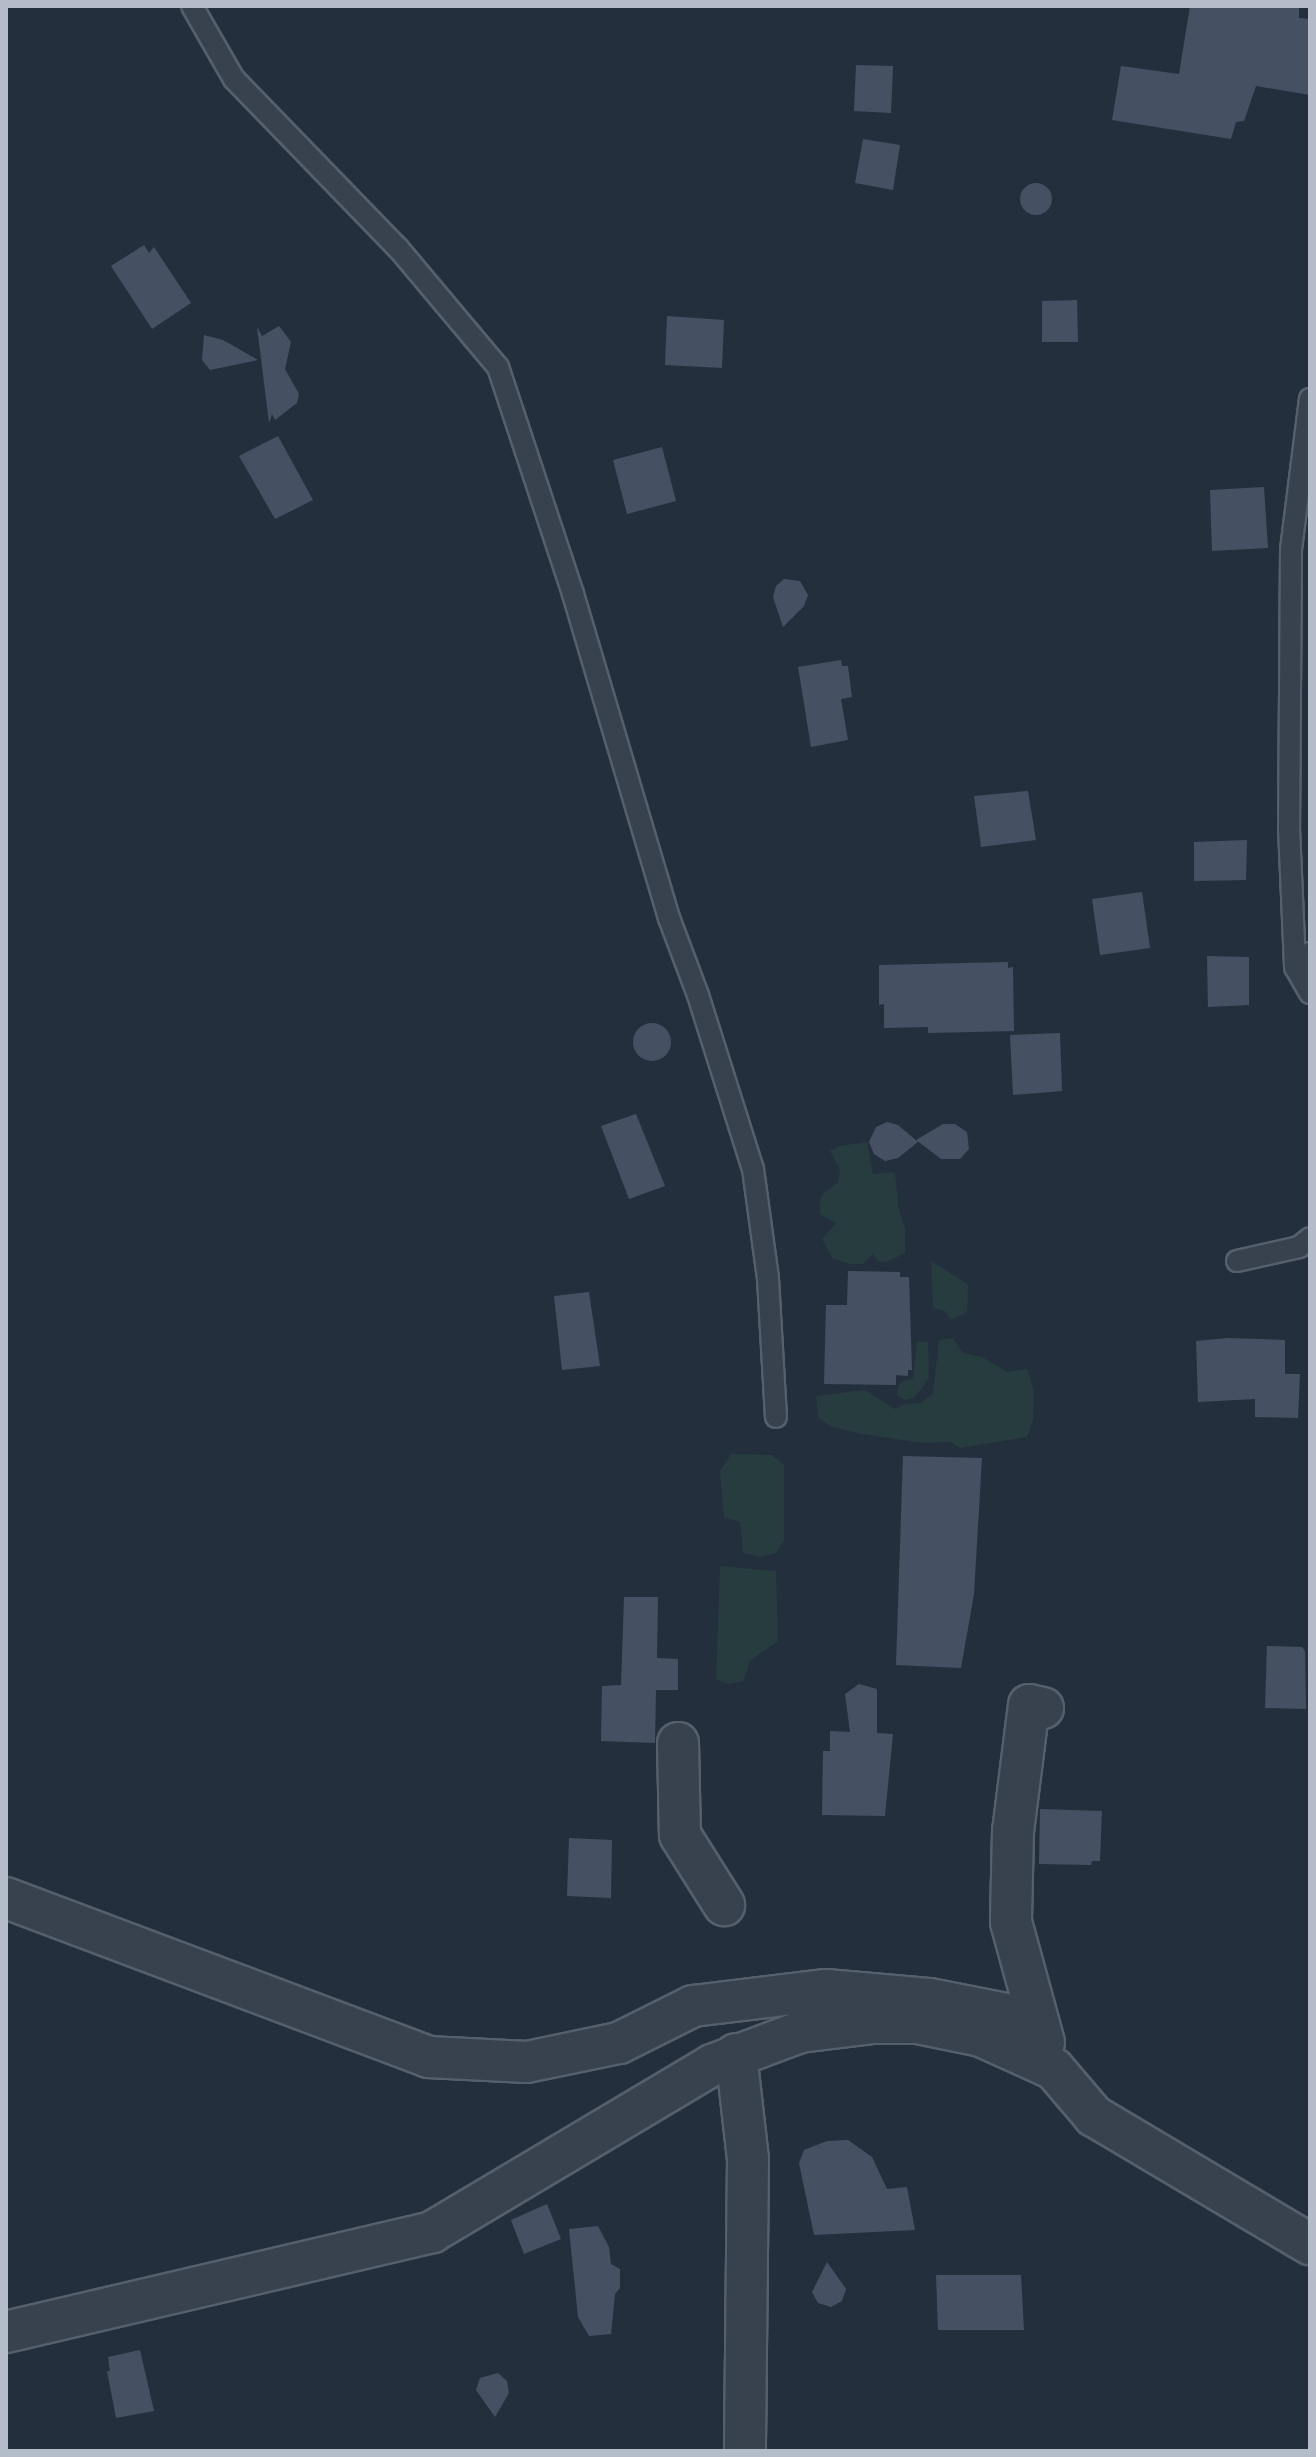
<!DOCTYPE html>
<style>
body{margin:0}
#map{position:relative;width:1316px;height:2457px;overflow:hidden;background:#242f3e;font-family:Inter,sans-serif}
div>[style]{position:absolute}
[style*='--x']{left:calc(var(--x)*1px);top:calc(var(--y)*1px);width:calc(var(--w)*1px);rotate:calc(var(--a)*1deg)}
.green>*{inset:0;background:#263c3f}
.building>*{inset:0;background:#455162}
.round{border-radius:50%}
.roads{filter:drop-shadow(2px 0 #565f6c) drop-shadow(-2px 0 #565f6c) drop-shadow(0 2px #565f6c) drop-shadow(0 -2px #565f6c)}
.service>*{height:20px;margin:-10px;padding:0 10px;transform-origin:10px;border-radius:10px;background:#38414e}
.minor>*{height:40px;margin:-20px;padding:0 20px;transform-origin:20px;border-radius:20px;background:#38414e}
span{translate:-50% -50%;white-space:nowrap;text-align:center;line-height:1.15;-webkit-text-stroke:6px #1d2633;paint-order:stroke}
.frame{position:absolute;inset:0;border:8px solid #b4bcc9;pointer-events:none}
</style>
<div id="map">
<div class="green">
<div style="clip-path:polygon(867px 1142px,873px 1174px,895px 1172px,899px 1211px,905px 1228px,905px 1253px,887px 1262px,878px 1261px,873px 1254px,863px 1264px,849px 1264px,832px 1258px,822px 1239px,836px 1223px,820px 1214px,820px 1202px,823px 1194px,838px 1182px,840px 1170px,830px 1151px,839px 1146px)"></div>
<div style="clip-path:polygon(931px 1261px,968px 1284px,967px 1312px,951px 1320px,945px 1311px,933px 1308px)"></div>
<div style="clip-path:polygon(953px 1338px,963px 1353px,982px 1357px,1007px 1372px,1027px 1369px,1034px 1390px,1033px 1420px,1027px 1437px,960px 1448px,951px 1442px,922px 1443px,862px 1434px,830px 1426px,818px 1417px,816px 1396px,865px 1390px,895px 1409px,905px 1404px,921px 1403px,933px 1393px,939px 1340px)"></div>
<div style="clip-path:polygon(917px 1341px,928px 1342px,929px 1378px,914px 1398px,905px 1400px,897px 1396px,898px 1387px,901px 1382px,913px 1378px)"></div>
<div style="clip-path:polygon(731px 1454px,772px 1455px,784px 1465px,784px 1541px,776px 1553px,761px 1557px,743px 1553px,740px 1522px,724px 1517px,720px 1471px)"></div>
<div style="clip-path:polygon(720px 1566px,776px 1571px,778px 1641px,750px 1661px,743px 1681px,728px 1684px,716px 1679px)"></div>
</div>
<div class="building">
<div style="clip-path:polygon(1190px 6px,1299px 6px,1299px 18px,1310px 19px,1310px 95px,1256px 86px,1244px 121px,1236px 122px,1231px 139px,1112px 120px,1121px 66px,1179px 74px)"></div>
<div style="clip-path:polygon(856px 65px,893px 66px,891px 113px,854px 111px)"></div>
<div style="clip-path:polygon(863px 139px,900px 145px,893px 190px,855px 183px)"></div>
<div class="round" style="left:1020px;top:183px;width:32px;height:32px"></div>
<div style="clip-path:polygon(144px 245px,149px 253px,154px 247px,191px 303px,152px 329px,111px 266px)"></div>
<div style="clip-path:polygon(1077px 300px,1078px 342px,1042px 342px,1042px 301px)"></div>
<div style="clip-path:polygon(667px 316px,724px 320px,722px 368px,665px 365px)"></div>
<div style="clip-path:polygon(279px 326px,291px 342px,285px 369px,299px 394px,297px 403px,275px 420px,272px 414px,269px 423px,257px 327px,262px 336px)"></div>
<div style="clip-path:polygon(204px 335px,223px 340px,258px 360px,210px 370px,202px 360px)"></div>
<div style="clip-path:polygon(278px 436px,313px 500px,275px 519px,239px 456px)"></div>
<div style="clip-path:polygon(662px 447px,676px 501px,627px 514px,613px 460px)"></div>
<div style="clip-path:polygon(1264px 487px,1268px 548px,1212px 551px,1210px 490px)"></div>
<div style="clip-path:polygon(784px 579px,800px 581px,808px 595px,804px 606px,783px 627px,773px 597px,776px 586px)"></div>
<div style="clip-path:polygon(841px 660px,842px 666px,848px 666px,852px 697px,841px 699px,848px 740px,811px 747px,798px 667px)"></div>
<div style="clip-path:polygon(1028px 791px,1036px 840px,981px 847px,974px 796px)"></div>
<div style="clip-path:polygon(1247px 840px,1246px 880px,1194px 881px,1194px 842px)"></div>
<div style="clip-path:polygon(1142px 892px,1150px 948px,1100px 955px,1092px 899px)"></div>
<div style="clip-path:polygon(1207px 956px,1249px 957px,1249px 1005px,1208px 1007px)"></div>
<div style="clip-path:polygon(1008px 962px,1008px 968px,1013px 967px,1014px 1031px,928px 1033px,928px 1027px,884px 1028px,884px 1004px,879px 1005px,879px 965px)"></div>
<div class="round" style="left:633px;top:1023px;width:38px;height:38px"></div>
<div style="clip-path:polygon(1060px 1033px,1062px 1091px,1013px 1095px,1010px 1035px)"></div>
<div style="clip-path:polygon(636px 1114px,665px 1186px,629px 1199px,601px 1126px)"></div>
<div style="clip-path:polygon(887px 1122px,898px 1125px,918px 1142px,898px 1158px,885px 1161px,874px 1154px,869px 1142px,876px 1127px)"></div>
<div style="clip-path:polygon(943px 1124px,955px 1124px,967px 1132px,969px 1149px,960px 1159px,941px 1159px,916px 1140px)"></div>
<div style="clip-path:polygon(848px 1271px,900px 1272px,900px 1277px,909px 1277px,912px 1370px,908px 1370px,908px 1376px,896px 1375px,896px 1385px,824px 1384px,826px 1305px,847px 1305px)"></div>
<div style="clip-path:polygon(589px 1292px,600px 1366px,562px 1370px,554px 1296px)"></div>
<div style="clip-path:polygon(1228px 1338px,1285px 1340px,1285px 1374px,1300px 1374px,1298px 1418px,1255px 1417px,1255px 1399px,1198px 1402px,1196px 1341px)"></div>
<div style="clip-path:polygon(903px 1456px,982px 1458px,974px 1594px,961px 1668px,896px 1665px)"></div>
<div style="clip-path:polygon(624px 1597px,658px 1597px,657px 1658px,678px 1659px,678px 1690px,656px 1690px,655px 1743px,601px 1741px,602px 1686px,621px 1685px)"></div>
<div style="clip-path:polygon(1267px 1646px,1302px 1647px,1305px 1651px,1306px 1709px,1265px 1708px)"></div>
<div style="clip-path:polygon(859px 1684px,877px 1689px,877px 1733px,893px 1734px,885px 1816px,822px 1815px,823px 1751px,830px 1751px,830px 1731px,850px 1732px,845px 1694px)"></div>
<div style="clip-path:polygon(1040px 1809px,1102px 1811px,1100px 1861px,1092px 1861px,1091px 1865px,1039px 1864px)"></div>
<div style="clip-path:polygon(569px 1838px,612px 1840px,611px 1898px,567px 1896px)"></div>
<div style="clip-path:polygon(848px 2140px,872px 2157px,887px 2189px,907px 2187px,915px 2230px,814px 2235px,799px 2163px,804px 2150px,827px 2141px)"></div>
<div style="clip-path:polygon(547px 2204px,561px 2239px,524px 2254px,511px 2220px)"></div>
<div style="clip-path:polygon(598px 2226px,609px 2247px,611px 2264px,620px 2269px,620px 2288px,615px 2294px,611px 2334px,589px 2336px,578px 2317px,569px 2229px)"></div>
<div style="clip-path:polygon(827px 2262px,846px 2289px,842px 2301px,831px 2307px,818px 2303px,812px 2292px)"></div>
<div style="clip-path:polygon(936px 2275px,1021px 2275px,1024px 2330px,938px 2330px)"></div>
<div style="clip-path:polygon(140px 2350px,154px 2411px,116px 2418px,107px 2371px,110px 2371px,108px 2357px)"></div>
<div style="clip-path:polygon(498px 2373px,507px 2381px,509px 2393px,495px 2417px,476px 2390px,480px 2378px)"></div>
</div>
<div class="roads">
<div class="service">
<div style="--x:192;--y:6;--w:84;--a:60.1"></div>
<div style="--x:234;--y:79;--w:235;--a:45.9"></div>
<div style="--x:398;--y:248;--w:155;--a:50"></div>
<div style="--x:498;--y:367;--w:239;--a:71.7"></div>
<div style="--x:573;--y:594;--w:338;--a:73.5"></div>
<div style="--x:669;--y:918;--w:82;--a:69.4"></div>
<div style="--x:698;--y:995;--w:182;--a:72.5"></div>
<div style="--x:753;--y:1169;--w:111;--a:82.2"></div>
<div style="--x:768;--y:1279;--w:138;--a:86.7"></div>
<div style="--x:1310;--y:399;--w:152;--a:97.2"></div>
<div style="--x:1291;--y:550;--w:278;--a:90.4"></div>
<div style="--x:1289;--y:828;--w:139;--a:87.5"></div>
<div style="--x:1295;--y:967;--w:21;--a:-43"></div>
<div style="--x:1295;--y:967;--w:30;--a:60"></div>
<div style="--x:1237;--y:1261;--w:64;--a:-12.7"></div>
<div style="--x:1299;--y:1247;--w:14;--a:-39"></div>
</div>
<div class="minor">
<div style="--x:1043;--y:1708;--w:14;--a:-168"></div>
<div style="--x:1029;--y:1705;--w:127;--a:97.2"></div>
<div style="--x:1013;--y:1831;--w:91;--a:91.3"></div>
<div style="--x:1011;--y:1922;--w:125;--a:74.7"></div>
<div style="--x:678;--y:1743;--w:92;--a:88.8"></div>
<div style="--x:680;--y:1835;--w:83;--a:57.8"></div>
<div style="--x:6;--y:1898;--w:451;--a:20.6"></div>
<div style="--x:428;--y:2057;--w:99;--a:2.9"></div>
<div style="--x:527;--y:2062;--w:94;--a:-11.7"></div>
<div style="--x:619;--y:2043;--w:83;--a:-26.6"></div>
<div style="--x:693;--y:2006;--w:134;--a:-6.9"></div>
<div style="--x:826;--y:1990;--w:103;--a:5"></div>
<div style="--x:929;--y:1999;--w:109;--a:11.1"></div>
<div style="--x:736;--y:2054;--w:106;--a:83.5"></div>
<div style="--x:748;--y:2159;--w:292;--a:90.6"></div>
<div style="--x:6;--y:2332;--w:438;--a:-13.2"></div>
<div style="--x:432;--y:2232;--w:326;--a:-30.8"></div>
<div style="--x:712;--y:2065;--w:94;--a:-20.6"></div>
<div style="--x:800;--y:2032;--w:74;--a:-7"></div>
<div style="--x:873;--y:2023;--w:44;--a:0"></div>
<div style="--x:917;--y:2023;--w:65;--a:11.5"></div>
<div style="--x:981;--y:2036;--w:80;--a:24.3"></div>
<div style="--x:1054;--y:2069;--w:62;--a:49.6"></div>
<div style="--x:1094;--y:2116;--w:251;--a:30.7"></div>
</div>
</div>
<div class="frame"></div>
</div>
